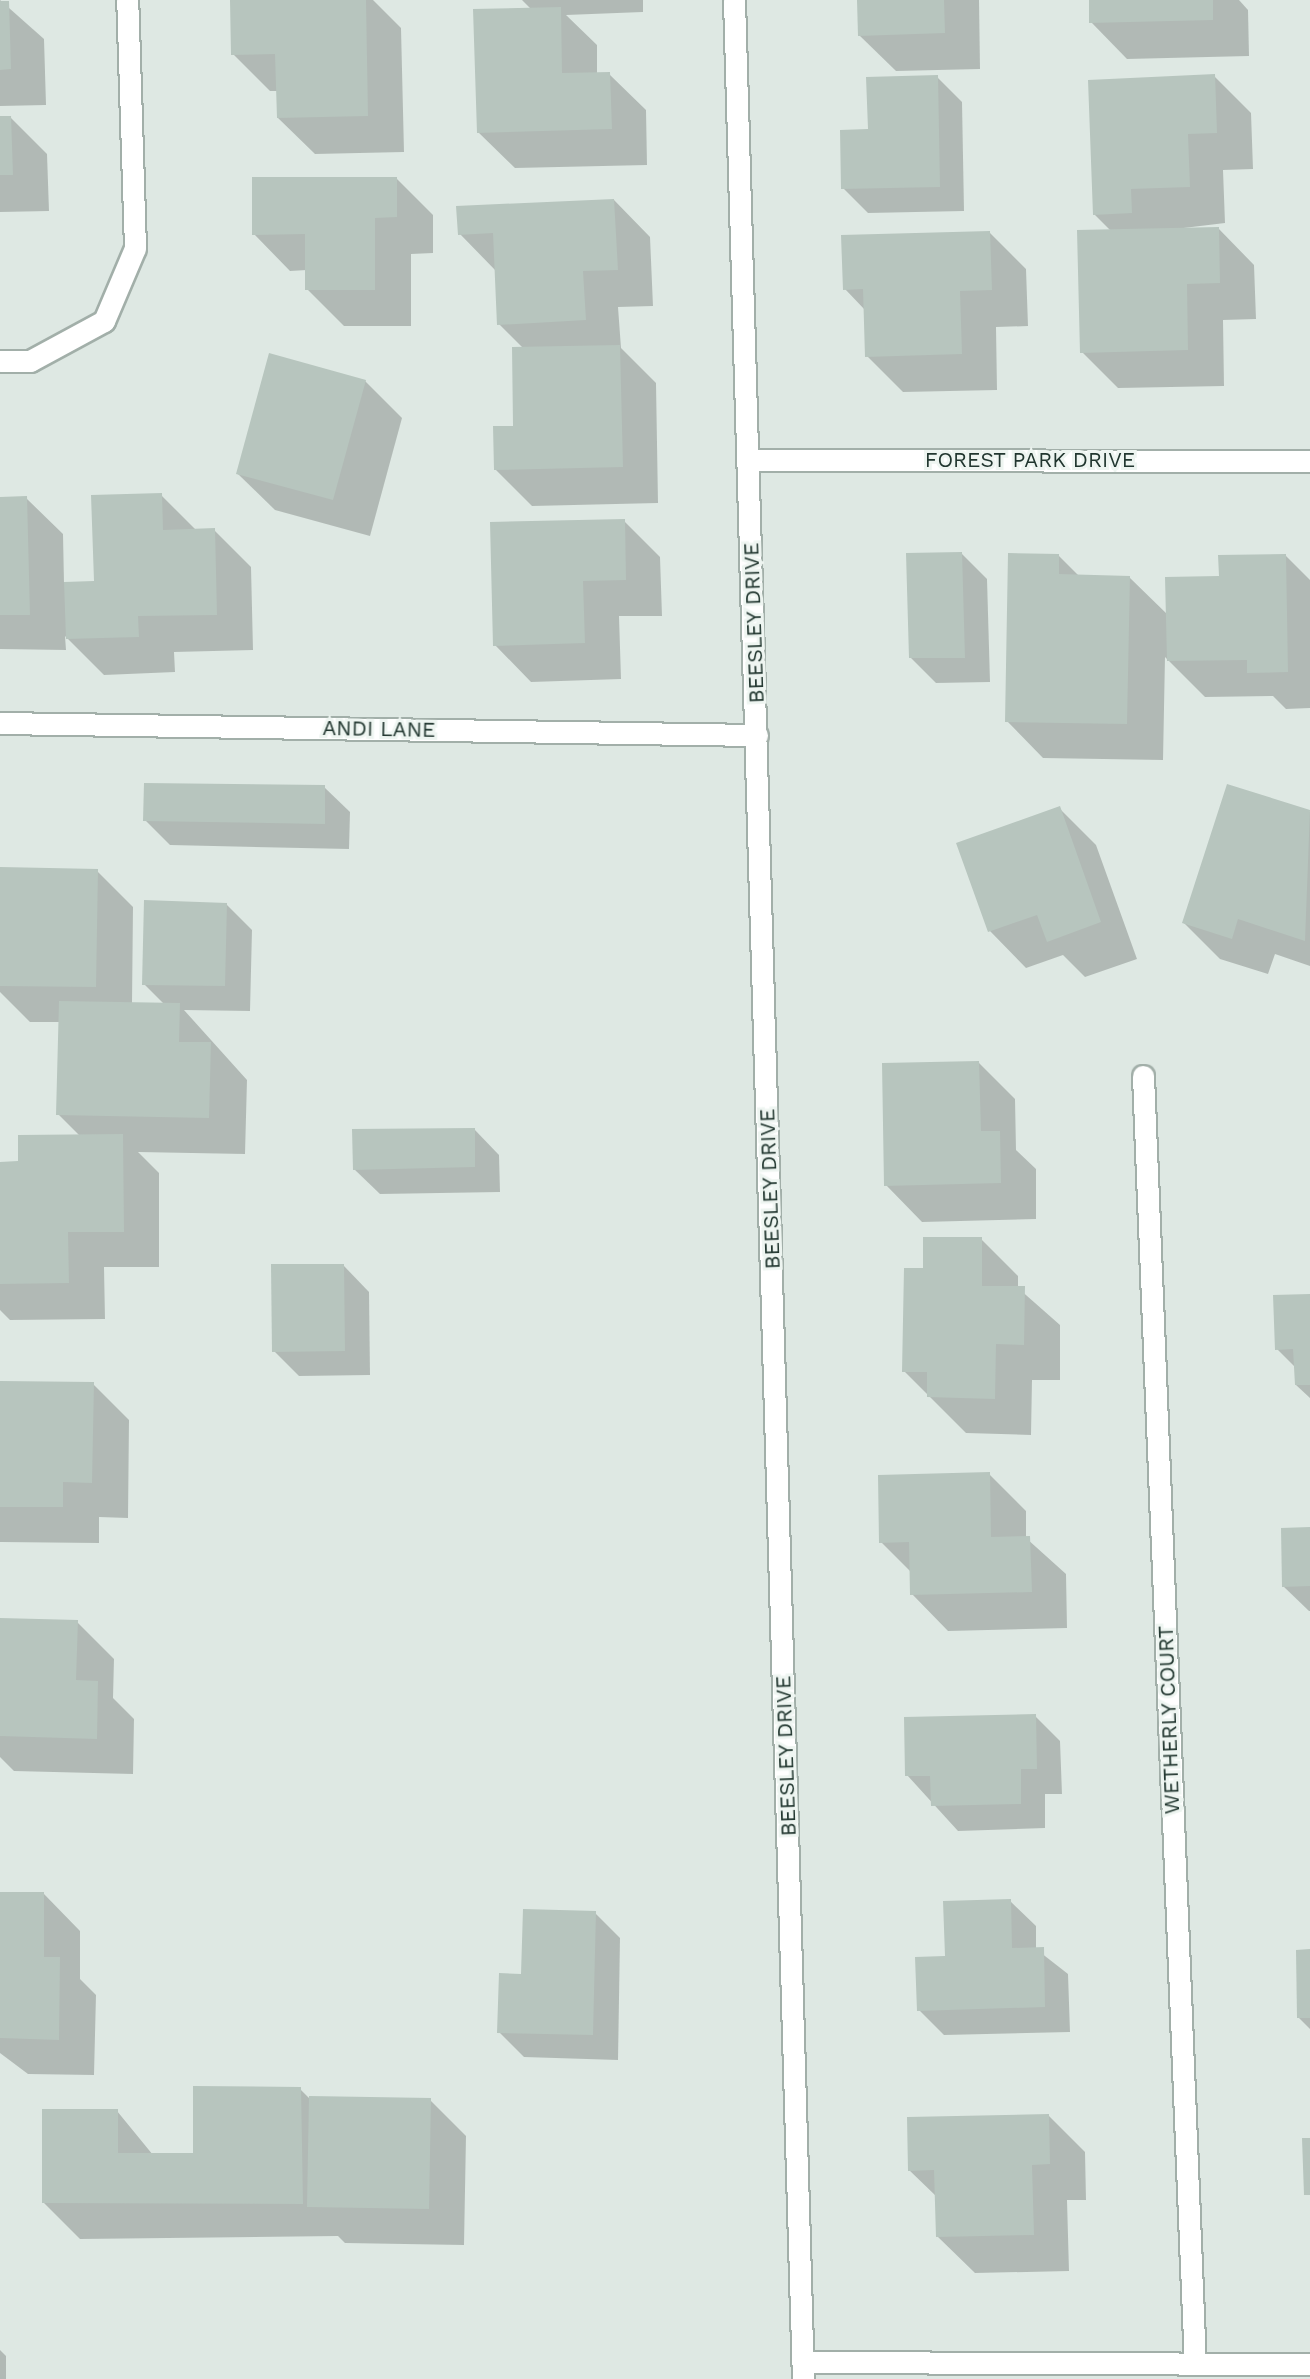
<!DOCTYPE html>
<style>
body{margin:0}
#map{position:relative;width:1310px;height:2379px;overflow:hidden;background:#dee8e3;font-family:"Work Sans",sans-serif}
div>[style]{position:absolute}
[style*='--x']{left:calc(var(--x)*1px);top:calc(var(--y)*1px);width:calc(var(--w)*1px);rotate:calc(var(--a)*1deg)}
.shadow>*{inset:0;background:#0003}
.building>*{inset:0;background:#b7c5be}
.roads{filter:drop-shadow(2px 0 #a2afa9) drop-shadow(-2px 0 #a2afa9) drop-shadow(0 2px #a2afa9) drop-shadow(0 -2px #a2afa9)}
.minor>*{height:21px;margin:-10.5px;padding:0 10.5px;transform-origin:10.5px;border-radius:10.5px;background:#fff}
span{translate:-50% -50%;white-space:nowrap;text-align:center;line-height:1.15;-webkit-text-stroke:6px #eef5f1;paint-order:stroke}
.street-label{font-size:21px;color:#21362f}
</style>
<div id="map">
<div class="shadow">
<div style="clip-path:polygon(0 0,44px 39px,46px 105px,0 106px)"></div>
<div style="clip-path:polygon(232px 0,373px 0,401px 28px,404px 152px,315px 154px,278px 118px,278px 91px,270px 91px,233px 54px)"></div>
<div style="clip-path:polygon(522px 0,643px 0,643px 12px,566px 15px,597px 45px,597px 74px,609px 74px,646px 110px,647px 165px,515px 168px,478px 132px,531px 9px)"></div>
<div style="clip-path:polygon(859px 0,979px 0,980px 69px,896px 71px,859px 35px)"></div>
<div style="clip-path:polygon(1090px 0,1239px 0,1248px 10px,1249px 56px,1127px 59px,1091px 22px)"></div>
<div style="clip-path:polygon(1214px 76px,1251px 113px,1253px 169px,1223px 170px,1225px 223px,1167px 230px,1218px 228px,1254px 265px,1256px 319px,1223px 320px,1224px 386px,1118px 388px,1082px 352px,1111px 231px,1094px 214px)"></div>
<div style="clip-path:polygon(937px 77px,962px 102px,964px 211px,868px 213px,843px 188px)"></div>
<div style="clip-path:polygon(0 118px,11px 118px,47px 154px,49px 211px,0 212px)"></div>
<div style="clip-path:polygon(396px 178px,433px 215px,433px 253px,411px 254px,411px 326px,344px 326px,307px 289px,307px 270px,290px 271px,254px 234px)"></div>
<div style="clip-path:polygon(614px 200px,650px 237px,653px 306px,618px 307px,621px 348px,656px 383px,658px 503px,532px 506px,495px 469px,515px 428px,524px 349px,499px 324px,496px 271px,460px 234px)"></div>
<div style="clip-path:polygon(990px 233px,1026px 269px,1028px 326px,996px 327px,997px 390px,903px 392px,867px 356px,865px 310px,845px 289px)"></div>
<div style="clip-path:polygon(365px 381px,402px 418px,370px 536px,275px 510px,238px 474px)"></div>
<div style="clip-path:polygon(161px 495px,197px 531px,214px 530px,251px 567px,253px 650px,174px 652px,175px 672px,104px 675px,65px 636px,66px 650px,0 649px,0 499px,26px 498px,63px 534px,64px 583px,95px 582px)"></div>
<div style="clip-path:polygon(624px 521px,660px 557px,662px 616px,619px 616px,621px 679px,531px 682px,495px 645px)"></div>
<div style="clip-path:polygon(962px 554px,987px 579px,990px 682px,936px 683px,911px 658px)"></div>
<div style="clip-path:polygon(1058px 555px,1079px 576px,1129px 577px,1168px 615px,1220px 578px,1285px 555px,1310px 580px,1310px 708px,1286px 709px,1273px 696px,1205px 697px,1165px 657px,1163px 760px,1043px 758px,1007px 721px)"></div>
<div style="clip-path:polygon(1228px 786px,1310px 812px,1310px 966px,1275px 954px,1268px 974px,1220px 959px,1184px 923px)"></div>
<div style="clip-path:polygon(324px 787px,350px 812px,349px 849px,170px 845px,145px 820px)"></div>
<div style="clip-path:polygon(1059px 808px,1096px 845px,1137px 959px,1085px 977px,1063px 955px,1026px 968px,990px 931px,958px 844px)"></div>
<div style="clip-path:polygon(0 869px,97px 871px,133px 907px,132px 1004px,165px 1005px,144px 984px,226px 904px,252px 930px,250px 1011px,184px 1010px,247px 1080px,245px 1154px,138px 1152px,159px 1173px,159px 1267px,104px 1267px,105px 1319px,10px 1320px,0 1310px,0 1163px,20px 1163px,80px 1136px,58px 1114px,60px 1022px,30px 1022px,0 992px)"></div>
<div style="clip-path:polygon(979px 1063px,1015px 1099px,1016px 1150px,1036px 1169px,1036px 1219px,922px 1222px,886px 1185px)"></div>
<div style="clip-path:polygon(474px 1129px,499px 1155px,500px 1192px,380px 1194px,354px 1169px)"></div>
<div style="clip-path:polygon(981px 1239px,1018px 1276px,1018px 1288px,1060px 1325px,1060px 1380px,1032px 1380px,1031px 1435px,966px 1433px,904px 1371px,924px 1270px)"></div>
<div style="clip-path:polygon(344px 1266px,369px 1292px,370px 1375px,299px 1376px,274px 1351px)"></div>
<div style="clip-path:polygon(1310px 1296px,1310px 1398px,1296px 1385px,1296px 1368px,1277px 1349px)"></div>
<div style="clip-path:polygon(0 1383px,93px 1384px,129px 1420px,128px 1518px,99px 1517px,99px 1543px,0 1542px)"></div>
<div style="clip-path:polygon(989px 1474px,1026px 1511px,1026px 1538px,1066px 1574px,1067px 1628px,948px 1631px,912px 1594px,911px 1572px,881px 1542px)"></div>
<div style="clip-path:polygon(1310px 1529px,1310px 1611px,1309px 1611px,1283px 1586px)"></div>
<div style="clip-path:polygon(0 1619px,77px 1622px,114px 1659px,113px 1698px,134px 1719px,133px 1774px,14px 1771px,0 1757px)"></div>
<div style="clip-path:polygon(1035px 1716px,1060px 1741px,1062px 1794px,1045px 1794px,1045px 1828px,958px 1831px,907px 1775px)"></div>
<div style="clip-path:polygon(0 1893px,44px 1894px,80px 1931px,80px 1979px,96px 1995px,94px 2075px,28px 2074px,0 2053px)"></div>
<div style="clip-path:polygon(1010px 1901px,1036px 1926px,1036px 1949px,1068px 1974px,1070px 2032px,944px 2035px,919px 2010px,946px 1958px)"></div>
<div style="clip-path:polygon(595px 1913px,620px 1938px,618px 2060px,524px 2057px,499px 2032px)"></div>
<div style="clip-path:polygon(1310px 1951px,1310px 2029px,1299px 2018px)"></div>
<div style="clip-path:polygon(300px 2089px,309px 2098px,430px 2100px,466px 2136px,464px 2245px,345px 2243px,338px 2236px,80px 2239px,44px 2203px,117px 2111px,153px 2155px,195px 2155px)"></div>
<div style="clip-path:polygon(1049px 2116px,1085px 2152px,1086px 2200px,1067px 2200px,1069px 2271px,975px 2273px,938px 2237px,937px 2197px,909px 2170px)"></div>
<div style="clip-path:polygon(0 2350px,6px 2356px,6px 2379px,0 2379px)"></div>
</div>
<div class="building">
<div style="clip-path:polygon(230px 0,366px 0,368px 116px,277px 118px,275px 54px,231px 55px)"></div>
<div style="clip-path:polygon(857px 0,944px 0,945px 33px,858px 36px)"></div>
<div style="clip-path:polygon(1089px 0,1213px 0,1213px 20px,1089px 23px)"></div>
<div style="clip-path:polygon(0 1px,9px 1px,11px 69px,0 70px)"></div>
<div style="clip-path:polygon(561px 7px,562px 73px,610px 72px,612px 129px,477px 133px,473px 9px)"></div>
<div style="clip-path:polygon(1215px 74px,1217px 133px,1188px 134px,1190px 187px,1131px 189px,1132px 213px,1093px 215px,1088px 80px)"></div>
<div style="clip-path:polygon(938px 75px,940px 187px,841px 189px,840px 130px,868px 129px,866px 77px)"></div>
<div style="clip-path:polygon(0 116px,11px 116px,13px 175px,0 175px)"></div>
<div style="clip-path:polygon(252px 177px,397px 177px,397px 217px,375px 218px,375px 290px,305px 290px,305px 234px,252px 235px)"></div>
<div style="clip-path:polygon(614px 199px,618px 270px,583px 271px,586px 320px,497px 325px,493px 233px,458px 235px,456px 206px)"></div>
<div style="clip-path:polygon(1219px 227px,1220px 283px,1187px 284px,1188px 350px,1080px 353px,1077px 230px)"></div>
<div style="clip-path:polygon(990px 231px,992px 290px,960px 291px,962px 354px,865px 357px,863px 289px,843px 290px,841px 235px)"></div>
<div style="clip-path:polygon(620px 345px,623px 467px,494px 470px,493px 426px,513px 426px,512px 347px)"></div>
<div style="clip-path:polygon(269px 353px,366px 380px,333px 500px,236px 474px)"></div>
<div style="clip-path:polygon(162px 493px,163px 530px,215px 528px,217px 615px,138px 616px,139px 637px,66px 639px,64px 582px,94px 581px,91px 495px)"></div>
<div style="clip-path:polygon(27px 496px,30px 615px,0 615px,0 497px)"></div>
<div style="clip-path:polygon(625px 519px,626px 580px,583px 581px,585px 643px,493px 646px,490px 522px)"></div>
<div style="clip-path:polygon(962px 552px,965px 658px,909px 658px,906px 553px)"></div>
<div style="clip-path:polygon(1008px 553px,1059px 554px,1059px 574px,1130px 576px,1127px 724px,1005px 722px)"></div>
<div style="clip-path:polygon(1286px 554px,1288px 672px,1247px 673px,1247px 660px,1167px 661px,1165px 577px,1219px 576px,1218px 555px)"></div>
<div style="clip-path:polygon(144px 783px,325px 785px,325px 824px,143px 821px)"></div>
<div style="clip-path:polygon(1227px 784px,1310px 810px,1305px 941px,1238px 919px,1232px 939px,1182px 923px)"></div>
<div style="clip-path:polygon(1060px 806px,1101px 922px,1047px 942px,1037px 915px,988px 932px,956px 843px)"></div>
<div style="clip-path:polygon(0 867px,98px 869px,96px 987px,0 986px)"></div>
<div style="clip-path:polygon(144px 900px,227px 903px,225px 986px,142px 985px)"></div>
<div style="clip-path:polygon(59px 1001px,180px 1003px,179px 1042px,211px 1042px,209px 1118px,56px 1115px)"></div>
<div style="clip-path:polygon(979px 1061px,981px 1131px,1000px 1131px,1001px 1183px,884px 1186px,882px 1063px)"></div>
<div style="clip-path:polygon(475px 1128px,475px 1167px,353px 1170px,352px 1129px)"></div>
<div style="clip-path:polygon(123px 1134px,124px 1232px,68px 1232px,69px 1283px,0 1284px,0 1162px,18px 1161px,18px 1135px)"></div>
<div style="clip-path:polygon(923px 1237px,982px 1237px,982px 1286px,1025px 1286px,1024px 1345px,996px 1344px,995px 1399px,927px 1397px,927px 1372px,902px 1372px,904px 1268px,923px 1268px)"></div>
<div style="clip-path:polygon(271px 1264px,344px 1264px,345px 1351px,272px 1352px)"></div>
<div style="clip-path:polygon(1310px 1294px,1310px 1385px,1295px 1385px,1293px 1349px,1275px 1350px,1273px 1295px)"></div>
<div style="clip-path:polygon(0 1381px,94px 1382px,92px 1483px,63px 1482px,63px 1507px,0 1507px)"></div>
<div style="clip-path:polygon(990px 1472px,991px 1537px,1030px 1536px,1032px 1592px,910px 1595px,909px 1542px,879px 1543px,878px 1475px)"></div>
<div style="clip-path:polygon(1310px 1527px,1310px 1586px,1282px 1587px,1281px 1528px)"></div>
<div style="clip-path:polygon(0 1618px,78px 1620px,76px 1680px,98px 1681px,97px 1739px,0 1736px)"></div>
<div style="clip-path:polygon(1036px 1714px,1037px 1769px,1021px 1769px,1021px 1804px,931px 1806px,930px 1776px,905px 1776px,904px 1717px)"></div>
<div style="clip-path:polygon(0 1892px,44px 1892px,44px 1957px,60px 1957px,59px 2040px,0 2038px)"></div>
<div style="clip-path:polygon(1011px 1899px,1012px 1948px,1044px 1947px,1045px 2007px,917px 2011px,915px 1957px,945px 1956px,943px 1901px)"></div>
<div style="clip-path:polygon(523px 1909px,596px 1911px,593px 2035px,497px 2033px,499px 1973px,521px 1974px)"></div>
<div style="clip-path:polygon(1310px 1949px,1310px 2018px,1297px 2018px,1296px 1950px)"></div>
<div style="clip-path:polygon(193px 2086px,301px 2087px,303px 2204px,42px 2203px,42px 2109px,118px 2109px,118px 2153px,193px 2153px)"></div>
<div style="clip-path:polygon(309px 2096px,431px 2098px,429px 2209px,307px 2207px)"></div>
<div style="clip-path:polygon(1049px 2114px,1050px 2164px,1032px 2165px,1034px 2235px,936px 2237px,934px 2170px,908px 2171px,907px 2117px)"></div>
<div style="clip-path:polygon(1302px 2138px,1310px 2138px,1310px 2195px,1304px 2195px)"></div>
</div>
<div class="roads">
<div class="minor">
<div style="--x:734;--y:0;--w:2380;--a:88.34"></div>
<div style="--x:0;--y:361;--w:30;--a:0"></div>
<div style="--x:30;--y:361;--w:84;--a:-28.4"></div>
<div style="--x:104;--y:321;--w:79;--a:-67"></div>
<div style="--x:135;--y:248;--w:248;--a:-91.8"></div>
<div style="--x:749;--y:460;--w:561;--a:0.1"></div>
<div style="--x:0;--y:723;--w:757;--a:0.91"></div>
<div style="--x:1143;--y:1076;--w:1289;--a:87.69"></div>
<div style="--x:803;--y:2362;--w:507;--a:0.23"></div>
</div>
</div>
<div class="street-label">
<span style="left:1030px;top:460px">FOREST PARK DRIVE</span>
<span style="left:754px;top:623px;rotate:-92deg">BEESLEY DRIVE</span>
<span style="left:379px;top:729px;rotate:1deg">ANDI LANE</span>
<span style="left:770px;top:1189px;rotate:-92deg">BEESLEY DRIVE</span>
<span style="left:1169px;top:1720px;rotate:-92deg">WETHERLY COURT</span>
<span style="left:786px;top:1756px;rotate:-92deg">BEESLEY DRIVE</span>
</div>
</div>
